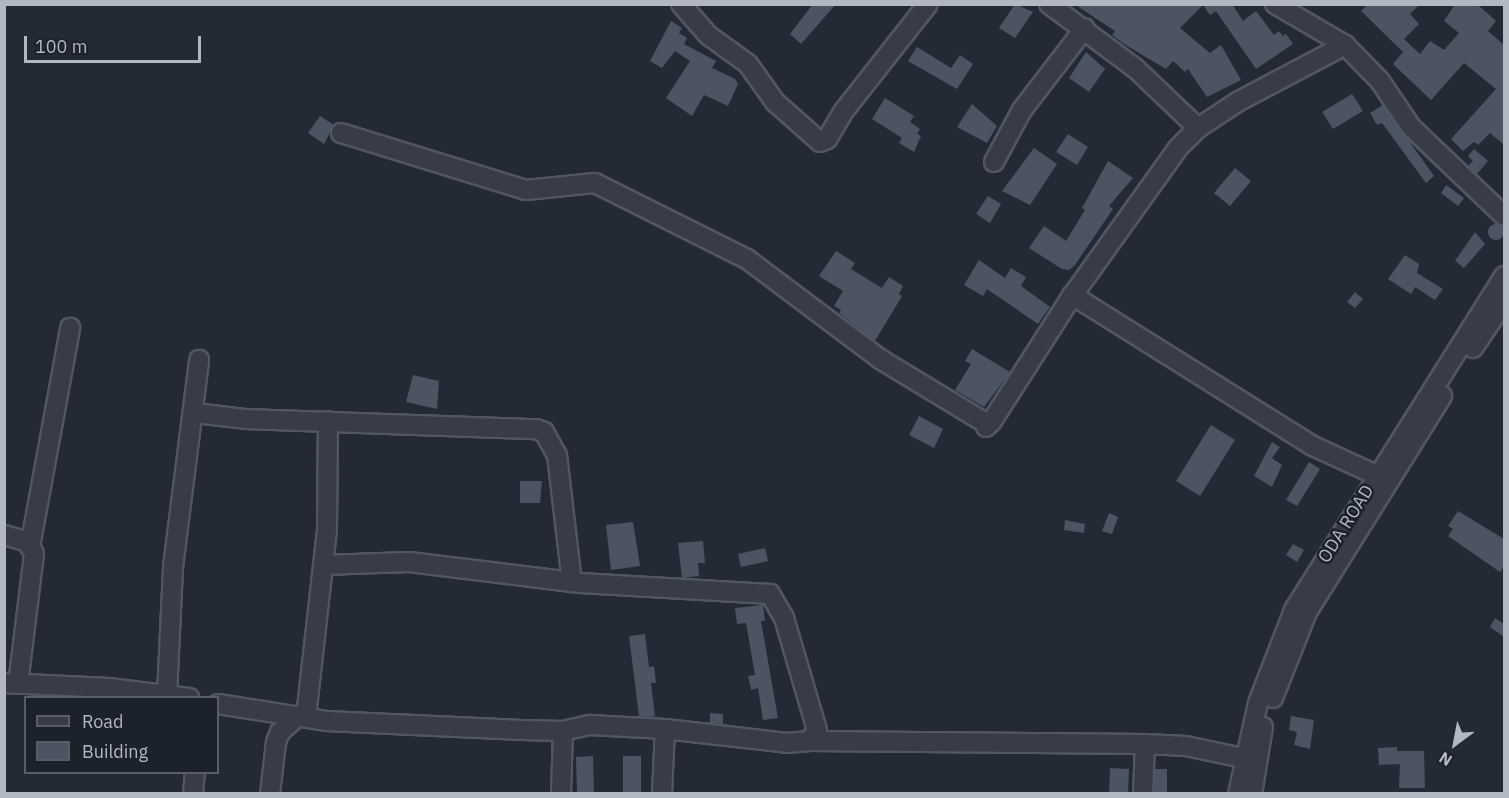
<!DOCTYPE html>
<style>
body{margin:0}
#map{position:relative;width:1509px;height:798px;overflow:hidden;background:#232a36;font-family:"IBM Plex Sans",sans-serif}
div>[style]{position:absolute}
[style*='--x']{left:calc(var(--x)*1px);top:calc(var(--y)*1px);width:calc(var(--w)*1px);rotate:calc(var(--a)*1deg)}
.building>*{inset:0;background:#4c5462}
.round{border-radius:50%}
.roads{filter:drop-shadow(2px 0 #515762) drop-shadow(-2px 0 #515762) drop-shadow(0 2px #515762) drop-shadow(0 -2px #515762)}
.minor>*{height:18px;margin:-9px;padding:0 9px;transform-origin:9px;border-radius:9px;background:#373c47}
span{translate:-50% -50%;white-space:nowrap;text-align:center;line-height:1.15;-webkit-text-stroke:5px #1c222b;paint-order:stroke}
.street-label{font-size:18px;color:#b1b7c3}
.frame{position:absolute;inset:0;border:6px solid #b1b7c3;pointer-events:none}
.legend{position:absolute;left:24px;top:696px;width:195px;height:78px;box-sizing:border-box;background:#1c222b;border:2px solid #585e68;margin:0;padding:8px 10px;list-style:none;font-size:18px;color:#b1b7c3}
.legend li{display:flex;align-items:center;gap:12px;height:30px}
.legend b{width:30px;border:2px solid #585e68}
.north{position:absolute;left:1425px;top:714px;width:60px;height:60px;-webkit-text-stroke:4px #1c222b;paint-order:stroke;rotate:212deg;font-size:16px;font-weight:700;line-height:24px;text-align:center;color:#b1b7c3}
.north::after{content:'';display:block;margin:auto;width:21px;height:27px;background:#b1b7c3;clip-path:polygon(50% 0,100% 100%,50% 72%,0 100%)}
.scale{position:absolute;left:24px;top:36px;width:177px;height:27px;box-sizing:border-box;border:3px solid #b1b7c3;border-top:0;padding-left:8px;font-size:18px;line-height:21px;white-space:nowrap;color:#b1b7c3;-webkit-text-stroke:4px #1c222b;paint-order:stroke}
</style>
<div id="map">
<div class="building">
<div style="clip-path:polygon(813px 4px,836px 4px,801px 44px,790px 34px)"></div>
<div style="clip-path:polygon(1015px 4px,1033px 12px,1015px 38px,999px 28px)"></div>
<div style="clip-path:polygon(1074px 4px,1232px 4px,1243px 21px,1256px 11px,1274px 35px,1279px 31px,1283px 36px,1286px 34px,1293px 44px,1256px 69px,1216px 11px,1210px 15px,1203px 5px,1180px 28px,1210px 53px,1221px 45px,1241px 80px,1207px 97px,1188px 69px,1185px 72px,1173px 61px,1166px 69px,1124px 44px,1112px 35px,1115px 31px)"></div>
<div style="clip-path:polygon(1368px 4px,1420px 4px,1410px 14px,1419px 24px,1404px 39px,1420px 54px,1430px 41px,1444px 50px,1459px 33px,1444px 21px,1455px 4px,1477px 4px,1496px 21px,1488px 31px,1504px 45px,1504px 145px,1490px 133px,1478px 145px,1474px 142px,1463px 151px,1451px 139px,1496px 89px,1464px 63px,1431px 100px,1393px 64px,1403px 52px,1361px 11px)"></div>
<div style="clip-path:polygon(671px 21px,682px 28px,679px 33px,687px 38px,684px 44px,716px 61px,712px 68px,735px 79px,738px 84px,728px 106px,704px 95px,692px 116px,666px 98px,690px 61px,675px 51px,662px 68px,650px 61px)"></div>
<div style="clip-path:polygon(917px 47px,951px 68px,960px 55px,973px 64px,957px 89px,908px 61px)"></div>
<div style="clip-path:polygon(1086px 52px,1105px 69px,1089px 92px,1069px 78px)"></div>
<div style="clip-path:polygon(1352px 94px,1363px 111px,1333px 129px,1322px 112px)"></div>
<div style="clip-path:polygon(885px 98px,914px 116px,910px 122px,920px 129px,917px 134px,921px 136px,914px 152px,899px 143px,902px 138px,872px 119px)"></div>
<div style="clip-path:polygon(972px 104px,997px 126px,987px 143px,957px 127px)"></div>
<div style="clip-path:polygon(1383px 105px,1434px 176px,1426px 183px,1382px 123px,1377px 125px,1370px 113px)"></div>
<div style="clip-path:polygon(320px 116px,334px 125px,324px 144px,308px 133px)"></div>
<div style="clip-path:polygon(1068px 134px,1088px 147px,1077px 165px,1056px 152px)"></div>
<div style="clip-path:polygon(1034px 148px,1057px 164px,1030px 205px,1002px 191px)"></div>
<div style="clip-path:polygon(1474px 149px,1488px 161px,1477px 174px,1468px 166px,1473px 161px,1468px 156px)"></div>
<div style="clip-path:polygon(1108px 161px,1133px 178px,1109px 206px,1113px 209px,1075px 265px,1069px 270px,1062px 269px,1029px 248px,1044px 226px,1066px 241px,1085px 210px,1082px 208px)"></div>
<div style="clip-path:polygon(1235px 168px,1251px 181px,1230px 206px,1214px 193px)"></div>
<div style="clip-path:polygon(1446px 185px,1464px 198px,1458px 206px,1441px 193px)"></div>
<div style="clip-path:polygon(988px 196px,1001px 204px,990px 223px,976px 214px)"></div>
<div class="round" style="left:1488px;top:224px;width:16px;height:16px"></div>
<div style="clip-path:polygon(1475px 232px,1485px 244px,1464px 268px,1455px 261px)"></div>
<div style="clip-path:polygon(836px 251px,855px 263px,851px 269px,882px 288px,889px 277px,903px 286px,899px 294px,902px 296px,875px 341px,839px 313px,841px 310px,834px 306px,843px 291px,819px 276px)"></div>
<div style="clip-path:polygon(1405px 255px,1419px 264px,1417px 273px,1443px 289px,1435px 300px,1415px 287px,1411px 294px,1388px 279px)"></div>
<div style="clip-path:polygon(979px 260px,1005px 278px,1011px 268px,1026px 277px,1021px 286px,1050px 307px,1038px 324px,987px 289px,983px 296px,964px 285px)"></div>
<div style="clip-path:polygon(1355px 292px,1363px 299px,1355px 308px,1347px 302px)"></div>
<div style="clip-path:polygon(972px 349px,1010px 372px,984px 407px,955px 390px,971px 364px,965px 361px)"></div>
<div style="clip-path:polygon(413px 375px,439px 381px,437px 409px,406px 402px)"></div>
<div style="clip-path:polygon(919px 416px,943px 429px,934px 448px,909px 435px)"></div>
<div style="clip-path:polygon(1211px 425px,1235px 440px,1200px 496px,1176px 481px)"></div>
<div style="clip-path:polygon(1272px 442px,1280px 447px,1272px 458px,1282px 465px,1272px 487px,1254px 476px)"></div>
<div style="clip-path:polygon(1309px 462px,1320px 469px,1297px 506px,1286px 500px)"></div>
<div style="clip-path:polygon(520px 481px,542px 481px,540px 503px,520px 503px)"></div>
<div style="clip-path:polygon(1458px 511px,1504px 539px,1504px 566px,1500px 572px,1448px 536px,1453px 529px,1448px 526px)"></div>
<div style="clip-path:polygon(1109px 513px,1118px 517px,1112px 534px,1102px 531px)"></div>
<div style="clip-path:polygon(1065px 520px,1085px 524px,1084px 533px,1064px 530px)"></div>
<div style="clip-path:polygon(633px 522px,640px 566px,611px 570px,606px 525px)"></div>
<div style="clip-path:polygon(703px 541px,705px 563px,698px 563px,699px 576px,682px 578px,678px 543px)"></div>
<div style="clip-path:polygon(1293px 544px,1304px 550px,1297px 562px,1286px 555px)"></div>
<div style="clip-path:polygon(765px 548px,768px 561px,741px 567px,738px 554px)"></div>
<div style="clip-path:polygon(763px 605px,765px 621px,761px 621px,778px 718px,763px 720px,758px 688px,751px 690px,748px 676px,755px 675px,746px 623px,737px 624px,735px 608px)"></div>
<div style="clip-path:polygon(1495px 618px,1504px 624px,1504px 637px,1490px 627px)"></div>
<div style="clip-path:polygon(645px 634px,649px 667px,654px 666px,656px 683px,651px 683px,655px 716px,649px 717px,639px 716px,629px 636px)"></div>
<div style="clip-path:polygon(710px 713px,723px 714px,723px 724px,710px 723px)"></div>
<div style="clip-path:polygon(1291px 716px,1314px 720px,1310px 749px,1294px 745px,1297px 732px,1289px 730px)"></div>
<div style="clip-path:polygon(1397px 747px,1397px 751px,1424px 751px,1425px 788px,1399px 788px,1400px 764px,1379px 765px,1378px 748px)"></div>
<div style="clip-path:polygon(593px 756px,594px 794px,577px 794px,576px 757px)"></div>
<div style="clip-path:polygon(623px 756px,641px 756px,641px 794px,623px 794px)"></div>
<div style="clip-path:polygon(1110px 768px,1129px 769px,1128px 794px,1109px 794px)"></div>
<div style="clip-path:polygon(1155px 769px,1167px 769px,1167px 794px,1154px 794px)"></div>
</div>
<div class="roads">
<div class="minor">
<div style="--x:681;--y:4;--w:41;--a:48.9"></div>
<div style="--x:708;--y:35;--w:49;--a:35.9"></div>
<div style="--x:748;--y:64;--w:47;--a:54.6"></div>
<div style="--x:775;--y:102;--w:60;--a:41.6"></div>
<div style="--x:820;--y:142;--w:8;--a:-23"></div>
<div style="--x:827;--y:139;--w:31;--a:-59"></div>
<div style="--x:843;--y:112;--w:137;--a:-51.8"></div>
<div style="--x:1049;--y:4;--w:107;--a:36.7"></div>
<div style="--x:1135;--y:68;--w:87;--a:43.6"></div>
<div style="--x:1275;--y:4;--w:81;--a:30.4"></div>
<div style="--x:1345;--y:45;--w:50;--a:45.8"></div>
<div style="--x:1380;--y:81;--w:55;--a:56"></div>
<div style="--x:1411;--y:127;--w:129;--a:43.7"></div>
<div style="--x:341;--y:133;--w:194;--a:17.1"></div>
<div style="--x:526;--y:190;--w:69;--a:-5.8"></div>
<div style="--x:595;--y:183;--w:170;--a:26.6"></div>
<div style="--x:747;--y:259;--w:166;--a:36.9"></div>
<div style="--x:880;--y:359;--w:122;--a:31.2"></div>
<div style="--x:984;--y:422;--w:6;--a:0"></div>
<div style="--x:990;--y:422;--w:6;--a:129"></div>
<div style="--x:986;--y:427;--w:8;--a:-45"></div>
<div style="--x:992;--y:421;--w:145;--a:-57.4"></div>
<div style="--x:1070;--y:299;--w:186;--a:-54.4"></div>
<div style="--x:1178;--y:148;--w:28;--a:-45"></div>
<div style="--x:1198;--y:128;--w:49;--a:-33.4"></div>
<div style="--x:1239;--y:101;--w:120;--a:-27.8"></div>
<div style="--x:994;--y:162;--w:59;--a:-61.7"></div>
<div style="--x:1022;--y:110;--w:103;--a:-52.5"></div>
<div style="--x:1072;--y:295;--w:284;--a:32.1"></div>
<div style="--x:1313;--y:446;--w:69;--a:24.7"></div>
<div style="--x:1473;--y:348;--w:55;--a:-56"></div>
<div style="--x:195;--y:413;--w:50;--a:6.8"></div>
<div style="--x:245;--y:419;--w:291;--a:2"></div>
<div style="--x:536;--y:429;--w:9;--a:21"></div>
<div style="--x:544;--y:432;--w:26;--a:61"></div>
<div style="--x:557;--y:455;--w:128;--a:83.3"></div>
<div style="--x:4;--y:535;--w:25;--a:16"></div>
<div style="--x:28;--y:542;--w:13;--a:63"></div>
<div style="--x:34;--y:554;--w:131;--a:97"></div>
<div style="--x:30;--y:547;--w:223;--a:-79.6"></div>
<div style="--x:4;--y:683;--w:105;--a:2.7"></div>
<div style="--x:109;--y:688;--w:81;--a:7.1"></div>
<div style="--x:167;--y:695;--w:128;--a:-87.3"></div>
<div style="--x:173;--y:567;--w:209;--a:-82.8"></div>
<div style="--x:1273;--y:698;--w:92;--a:-68.4"></div>
<div style="--x:1307;--y:612;--w:255;--a:-58"></div>
<div style="--x:218;--y:704;--w:109;--a:8.9"></div>
<div style="--x:326;--y:721;--w:196;--a:2.6"></div>
<div style="--x:522;--y:730;--w:41;--a:1.4"></div>
<div style="--x:563;--y:731;--w:28;--a:-13"></div>
<div style="--x:590;--y:725;--w:75;--a:3.1"></div>
<div style="--x:665;--y:729;--w:123;--a:6.5"></div>
<div style="--x:787;--y:743;--w:23;--a:-5"></div>
<div style="--x:810;--y:741;--w:13;--a:-58"></div>
<div style="--x:817;--y:730;--w:117;--a:-106.4"></div>
<div style="--x:784;--y:618;--w:28;--a:-120"></div>
<div style="--x:770;--y:594;--w:190;--a:-176.7"></div>
<div style="--x:580;--y:583;--w:172;--a:-173"></div>
<div style="--x:409;--y:562;--w:86;--a:178"></div>
<div style="--x:306;--y:717;--w:188;--a:-83.6"></div>
<div style="--x:327;--y:530;--w:109;--a:-89.5"></div>
<div style="--x:810;--y:741;--w:335;--a:0.5"></div>
<div style="--x:1145;--y:744;--w:41;--a:2.8"></div>
<div style="--x:1186;--y:746;--w:58;--a:11.9"></div>
<div style="--x:193;--y:794;--w:22;--a:-85"></div>
<div style="--x:270;--y:794;--w:52;--a:-83.4"></div>
<div style="--x:276;--y:742;--w:11;--a:-68"></div>
<div style="--x:280;--y:732;--w:24;--a:-42"></div>
<div style="--x:561;--y:794;--w:63;--a:-88.2"></div>
<div style="--x:662;--y:794;--w:65;--a:-87.4"></div>
<div style="--x:1143;--y:794;--w:50;--a:-87.7"></div>
<div style="--x:1238;--y:794;--w:93;--a:-77.6"></div>
<div style="--x:1258;--y:703;--w:100;--a:-68.8"></div>
<div style="--x:1294;--y:610;--w:395;--a:-57.8"></div>
<div style="--x:1252;--y:794;--w:68;--a:-80.7"></div>
</div>
</div>
<div class="street-label">
<span style="left:1346px;top:524px;rotate:-58deg">ODA ROAD</span>
</div>
<div class="frame"></div>
<ul class="legend">
<li><b style="height:8px;background:#373c47"></b>Road</li>
<li><b style="height:16px;background:#4c5462"></b>Building</li>
</ul>
<div class="north">N</div>
<div class="scale">100 m</div>
</div>
